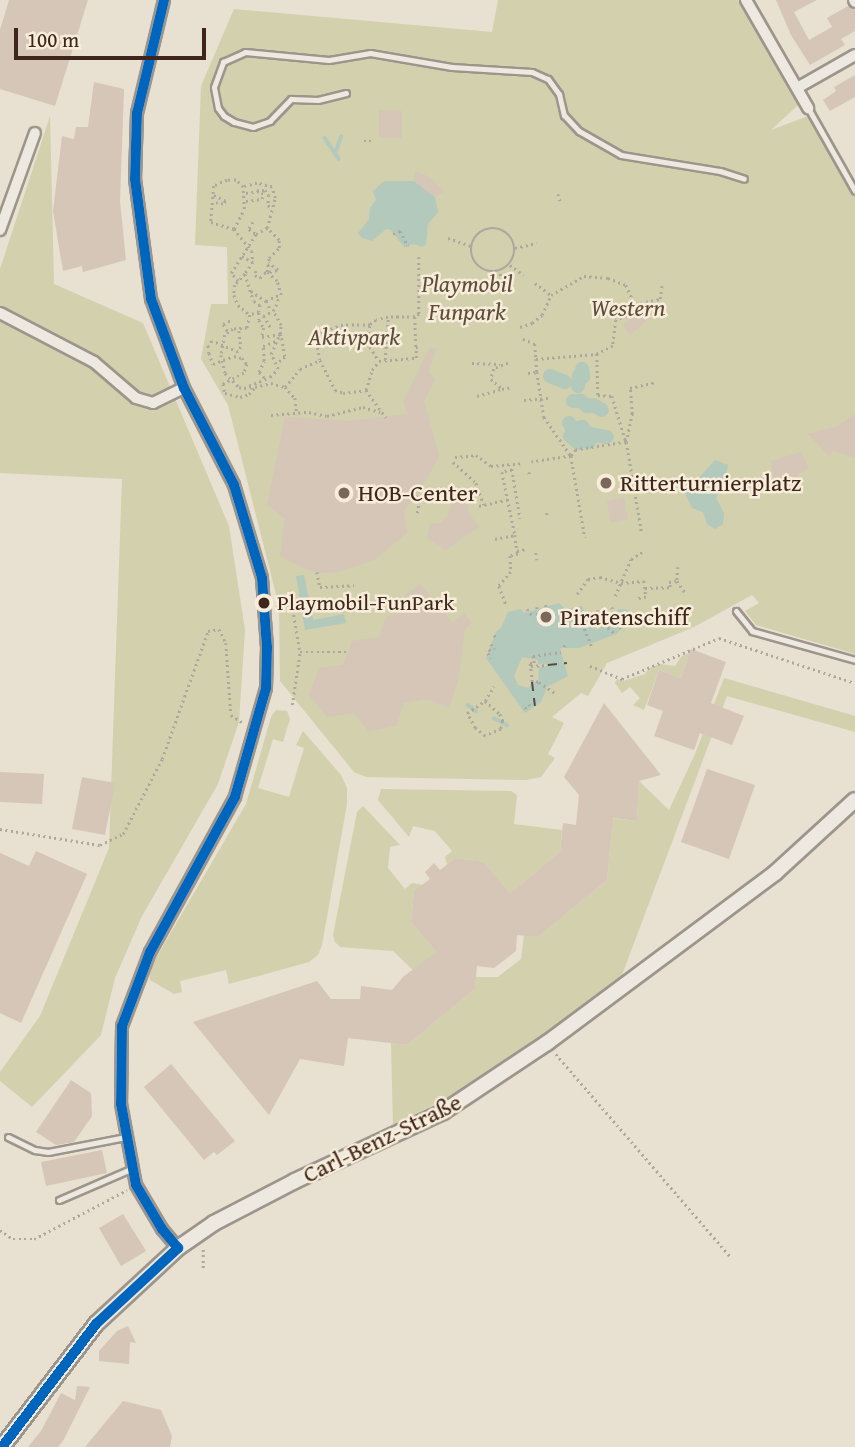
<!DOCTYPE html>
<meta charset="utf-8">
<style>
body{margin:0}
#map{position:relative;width:855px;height:1447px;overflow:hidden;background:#e8e0d0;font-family:"Gentium Book Plus",serif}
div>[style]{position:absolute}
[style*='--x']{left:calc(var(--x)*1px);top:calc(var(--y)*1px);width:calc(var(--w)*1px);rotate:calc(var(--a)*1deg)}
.green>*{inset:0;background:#d2d0ad}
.water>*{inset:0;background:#b2c9bc}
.stream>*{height:3.5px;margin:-1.75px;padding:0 1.75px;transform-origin:1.75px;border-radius:1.75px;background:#b2c9bc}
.canal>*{height:14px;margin:-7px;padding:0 7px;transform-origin:7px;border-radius:7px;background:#b2c9bc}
.ferry>*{height:2px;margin-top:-1px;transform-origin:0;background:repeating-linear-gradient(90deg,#554c42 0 9px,transparent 0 16px)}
.building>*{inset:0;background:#d5c6b8}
.path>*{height:2.5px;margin-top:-1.25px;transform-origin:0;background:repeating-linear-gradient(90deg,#ada7a0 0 2px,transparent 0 5.5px)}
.path>.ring{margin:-1.25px;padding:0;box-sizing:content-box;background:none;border:2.5px solid #ada7a0;border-radius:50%}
.roads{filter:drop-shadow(2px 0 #9d958b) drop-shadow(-2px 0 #9d958b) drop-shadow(0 2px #9d958b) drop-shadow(0 -2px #9d958b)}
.lane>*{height:5px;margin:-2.5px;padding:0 2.5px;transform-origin:2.5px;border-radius:2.5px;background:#ede8e0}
.street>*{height:10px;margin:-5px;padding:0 5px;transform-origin:5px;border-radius:5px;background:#ede8e0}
.secondary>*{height:14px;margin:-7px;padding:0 7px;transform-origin:7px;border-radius:7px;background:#ede8e0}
.bus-1>*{height:10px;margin:-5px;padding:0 5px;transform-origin:5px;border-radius:5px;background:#0065bd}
.dots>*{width:19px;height:19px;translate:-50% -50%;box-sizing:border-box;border:4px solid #f7edda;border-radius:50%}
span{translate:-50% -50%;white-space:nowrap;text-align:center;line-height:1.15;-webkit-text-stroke:5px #f7edda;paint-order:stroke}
.bus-label{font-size:22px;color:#3e261c}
.left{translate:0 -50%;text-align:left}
.park-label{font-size:24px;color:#5e4d39;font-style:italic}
.poi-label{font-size:24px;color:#3e261c}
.street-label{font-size:24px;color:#3e261c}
.scale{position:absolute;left:14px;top:28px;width:192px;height:32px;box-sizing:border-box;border:4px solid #3e261c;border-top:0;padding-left:9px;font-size:21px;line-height:24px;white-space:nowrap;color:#3e261c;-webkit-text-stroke:5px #f7edda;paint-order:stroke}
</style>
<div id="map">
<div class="green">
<div style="clip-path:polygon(498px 0,738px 0,798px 105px,771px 130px,816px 113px,855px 185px,855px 654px,756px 625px,745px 611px,759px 603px,752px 595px,694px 627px,607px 663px,588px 696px,581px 693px,552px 717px,564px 723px,548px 754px,555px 758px,541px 777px,526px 780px,366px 777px,354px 772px,280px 681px,279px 606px,228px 405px,201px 359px,211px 304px,228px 304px,227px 247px,195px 245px,201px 86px,234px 9px,492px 32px)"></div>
<div style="clip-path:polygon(50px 116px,54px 284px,143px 323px,229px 526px,245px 630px,239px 722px,218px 784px,142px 916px,115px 978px,101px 1035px,32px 1107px,0 1081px,0 1072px,40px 1016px,109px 848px,122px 479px,0 473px,0 269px)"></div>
<div style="clip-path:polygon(690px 652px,681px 678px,659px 670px,644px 710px,633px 705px,640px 698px,630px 687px,622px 693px,615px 683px,617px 679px,623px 681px,645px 674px,649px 668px,660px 664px,675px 666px,681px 657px)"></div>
<div style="clip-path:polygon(724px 678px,855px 716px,855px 732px,727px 696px,622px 975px,522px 1052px,451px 1096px,393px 1125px,391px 1043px,407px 1045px,475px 989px,476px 977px,498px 977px,521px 959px,524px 935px,538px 937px,607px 880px,612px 829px,609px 818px,637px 821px,639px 781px,669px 810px,695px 754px)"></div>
<div style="clip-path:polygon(276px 710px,287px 711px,290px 719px,283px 742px,273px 739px,258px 788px,289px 797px,304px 748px,296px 745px,303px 731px,341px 775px,347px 788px,347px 804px,322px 945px,318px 955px,309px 962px,229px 984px,226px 970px,180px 981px,182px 992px,174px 994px,150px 980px,149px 970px,246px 804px,271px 717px)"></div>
<div style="clip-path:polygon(381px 789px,511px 791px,517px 795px,514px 824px,562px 830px,560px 852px,510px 893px,484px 862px,455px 858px,447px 864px,445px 857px,452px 851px,435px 831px,413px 826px,409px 837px,378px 800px)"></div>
<div style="clip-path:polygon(363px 806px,400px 845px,390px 847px,388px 868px,405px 889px,412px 883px,423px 885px,414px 892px,411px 922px,436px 952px,414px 971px,393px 951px,340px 947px,335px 942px,333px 935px,357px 812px)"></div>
</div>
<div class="water">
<div style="clip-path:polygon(384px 181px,414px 181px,435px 197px,438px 212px,428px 224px,426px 244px,422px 247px,414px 244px,404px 247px,391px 230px,386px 229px,372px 241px,362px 238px,358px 233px,369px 219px,370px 208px,376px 200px,373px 191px)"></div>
<div style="clip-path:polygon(715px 460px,728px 465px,725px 481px,716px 498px,724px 513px,723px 524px,715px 529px,707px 524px,703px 512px,692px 508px,685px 493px)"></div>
<div style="clip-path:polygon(304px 575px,313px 620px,344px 614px,346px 623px,305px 630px,296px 576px)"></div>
<div style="clip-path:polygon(evenodd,559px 603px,565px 609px,582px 606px,585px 613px,590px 613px,595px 630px,599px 629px,619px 609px,629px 610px,631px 620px,616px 634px,579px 648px,560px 648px,568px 676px,547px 687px,541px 702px,525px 713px,486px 658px,496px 632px,501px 628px,508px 612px,521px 609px,524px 613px,559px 603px,522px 657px,538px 660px,538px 664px,548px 664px,548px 666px,539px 667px,538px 682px,532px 682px,529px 688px,518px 685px,514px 676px,522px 657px)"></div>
</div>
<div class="stream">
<div style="--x:325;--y:138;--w:25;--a:56"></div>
<div style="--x:336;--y:151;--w:15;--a:-70"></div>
<div style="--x:468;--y:705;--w:10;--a:37"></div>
<div style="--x:494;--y:718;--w:15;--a:28"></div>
</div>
<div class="canal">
<div style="--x:550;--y:376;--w:16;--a:22"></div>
<div style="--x:578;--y:386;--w:10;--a:-84"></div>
<div style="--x:579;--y:376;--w:4;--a:14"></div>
<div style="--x:583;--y:377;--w:8;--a:-97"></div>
<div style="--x:573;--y:401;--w:8;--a:0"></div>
<div style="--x:581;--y:401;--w:8;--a:40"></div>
<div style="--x:587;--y:406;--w:6;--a:-9"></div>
<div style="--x:593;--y:405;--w:10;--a:29"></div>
<div style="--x:569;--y:423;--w:9;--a:54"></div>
<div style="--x:574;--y:430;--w:9;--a:-21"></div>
<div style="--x:582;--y:427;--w:7;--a:56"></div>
<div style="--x:586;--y:433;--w:21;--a:11"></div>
<div style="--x:570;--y:436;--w:11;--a:38"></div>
<div style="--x:579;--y:443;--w:6;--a:-39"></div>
<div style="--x:584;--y:439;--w:6;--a:31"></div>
</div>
<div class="ferry">
<div style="--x:548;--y:665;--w:19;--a:-6"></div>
<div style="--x:532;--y:682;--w:24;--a:83"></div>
</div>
<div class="building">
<div style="clip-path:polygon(9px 0,88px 0,55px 106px,0 89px,0 30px)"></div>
<div style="clip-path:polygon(776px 0,817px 0,794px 12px,809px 40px,832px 27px,827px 18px,848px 6px,855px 10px,855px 31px,841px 39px,845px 45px,810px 65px,791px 35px)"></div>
<div style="clip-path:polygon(855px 75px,855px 97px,830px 111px,823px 100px,836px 91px,834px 87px)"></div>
<div style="clip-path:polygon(94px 82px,124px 89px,120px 201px,126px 260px,83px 272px,82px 266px,63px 271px,53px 211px,62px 136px,74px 139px,76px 127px,88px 127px)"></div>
<div style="clip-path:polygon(379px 110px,402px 111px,402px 138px,379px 137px)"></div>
<div style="clip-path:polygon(415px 171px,430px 177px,444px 192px,435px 197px,414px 181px)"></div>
<div style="clip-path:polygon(644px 309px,651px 317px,630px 335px,623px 325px)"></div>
<div style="clip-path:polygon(430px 347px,436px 349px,429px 372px,435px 380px,424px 401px,439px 456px,428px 477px,404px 511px,407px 533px,374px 560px,338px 572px,319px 573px,303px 568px,280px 556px,285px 519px,267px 504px,285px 417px,350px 421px,408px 414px,403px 402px)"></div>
<div style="clip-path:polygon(855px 414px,855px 457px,833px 451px,829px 456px,808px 434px,838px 426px)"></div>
<div style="clip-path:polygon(801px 452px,809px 469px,797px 474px,799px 480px,774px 487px,771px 461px)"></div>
<div style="clip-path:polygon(459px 490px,471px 491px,467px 511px,479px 527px,446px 550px,427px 538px,430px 523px,440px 523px,447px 517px,451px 507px,449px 497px)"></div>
<div style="clip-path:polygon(624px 498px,628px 519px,611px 522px,607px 501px)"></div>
<div style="clip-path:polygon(420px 584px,453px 623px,464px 613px,472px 623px,465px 629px,458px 681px,449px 708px,428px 699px,404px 703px,396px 726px,368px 731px,354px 713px,327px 717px,309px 695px,319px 668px,343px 665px,352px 641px,379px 637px,386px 616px,410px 611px,400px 599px)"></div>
<div style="clip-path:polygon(691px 649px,726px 662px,711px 703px,744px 716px,732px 745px,700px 733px,694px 750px,654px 736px,663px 711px,647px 705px,659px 670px,681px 678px)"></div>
<div style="clip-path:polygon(604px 703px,661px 775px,639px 781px,637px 821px,613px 818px,607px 880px,538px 937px,517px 935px,516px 951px,494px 968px,477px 966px,475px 989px,407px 1045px,348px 1038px,344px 1066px,300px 1059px,269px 1115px,193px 1022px,317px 981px,331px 999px,360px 999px,361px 986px,392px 990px,403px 977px,436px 952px,411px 922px,414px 891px,430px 879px,425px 872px,434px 863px,440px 870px,455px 858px,484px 862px,510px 893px,560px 852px,563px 823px,576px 825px,579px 795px,564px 777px)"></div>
<div style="clip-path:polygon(707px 769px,755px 785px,729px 859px,681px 842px)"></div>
<div style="clip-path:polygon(0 772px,44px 774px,42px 804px,0 802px)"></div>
<div style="clip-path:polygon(82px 777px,115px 783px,105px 835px,72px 829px)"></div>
<div style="clip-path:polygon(36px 851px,87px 874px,21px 1023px,0 1013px,0 853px,29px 866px)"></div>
<div style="clip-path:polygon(171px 1064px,235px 1141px,217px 1155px,214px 1152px,204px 1160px,144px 1087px)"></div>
<div style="clip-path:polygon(71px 1080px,91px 1093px,92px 1116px,74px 1142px,56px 1145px,36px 1132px)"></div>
<div style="clip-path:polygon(102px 1150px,107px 1173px,46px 1186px,41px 1162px)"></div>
<div style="clip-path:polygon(123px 1214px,146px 1251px,121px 1266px,99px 1228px)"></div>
<div style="clip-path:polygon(128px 1326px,136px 1343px,130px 1342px,129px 1364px,99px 1361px,99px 1351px,117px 1331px)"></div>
<div style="clip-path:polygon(77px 1386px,90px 1387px,63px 1441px,58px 1447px,28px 1447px,41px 1431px,61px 1393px,75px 1400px)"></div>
<div style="clip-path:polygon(123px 1401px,161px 1410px,172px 1436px,170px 1447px,85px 1447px)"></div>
</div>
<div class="path">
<div style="--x:364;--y:141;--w:10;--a:0"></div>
<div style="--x:246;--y:193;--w:19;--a:-9"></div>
<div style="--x:265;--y:190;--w:6;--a:51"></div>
<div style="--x:269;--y:195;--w:10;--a:96"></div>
<div style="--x:268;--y:205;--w:5;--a:37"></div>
<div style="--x:558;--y:194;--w:7;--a:74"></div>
<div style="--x:214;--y:195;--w:13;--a:27"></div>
<div style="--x:226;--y:201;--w:4;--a:135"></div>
<div style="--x:223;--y:204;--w:7;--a:-172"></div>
<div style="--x:246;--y:201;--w:16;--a:-7"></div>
<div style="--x:262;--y:199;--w:5;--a:-79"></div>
<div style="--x:263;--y:194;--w:8;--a:-150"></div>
<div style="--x:253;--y:222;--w:8;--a:120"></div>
<div style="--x:249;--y:229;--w:9;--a:36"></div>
<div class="ring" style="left:471px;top:228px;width:41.5px;height:41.5px"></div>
<div style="--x:234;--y:229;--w:22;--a:-63"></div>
<div style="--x:244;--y:209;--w:22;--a:-93"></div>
<div style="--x:393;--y:234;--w:8;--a:-23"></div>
<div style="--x:400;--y:231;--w:17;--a:62"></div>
<div style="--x:448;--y:238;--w:24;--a:19"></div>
<div style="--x:515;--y:248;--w:22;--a:-13"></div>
<div style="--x:242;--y:256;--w:13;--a:29"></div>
<div style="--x:419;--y:257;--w:57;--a:90"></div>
<div style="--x:419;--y:314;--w:5;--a:143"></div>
<div style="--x:415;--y:317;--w:31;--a:88"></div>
<div style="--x:416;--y:348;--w:5;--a:0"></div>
<div style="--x:510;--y:265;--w:17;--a:36"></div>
<div style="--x:256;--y:271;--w:4;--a:104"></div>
<div style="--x:255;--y:275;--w:6;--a:31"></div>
<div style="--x:260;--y:278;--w:6;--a:-51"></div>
<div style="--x:264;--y:273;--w:14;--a:-12"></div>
<div style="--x:278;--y:270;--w:12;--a:-145"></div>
<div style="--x:245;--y:274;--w:15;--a:132"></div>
<div style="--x:235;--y:285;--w:10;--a:96"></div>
<div style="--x:234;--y:295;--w:11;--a:68"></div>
<div style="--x:238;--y:305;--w:16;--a:40"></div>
<div style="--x:238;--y:281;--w:11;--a:-131"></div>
<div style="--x:231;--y:273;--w:46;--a:-57.3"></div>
<div style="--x:256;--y:234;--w:13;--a:-29"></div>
<div style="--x:535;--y:283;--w:20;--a:37"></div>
<div style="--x:500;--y:287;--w:16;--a:-90"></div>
<div style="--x:251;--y:291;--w:18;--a:34"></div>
<div style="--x:635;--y:304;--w:25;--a:-11"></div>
<div style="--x:660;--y:299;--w:14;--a:-82"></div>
<div style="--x:269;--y:308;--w:8;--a:-113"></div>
<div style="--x:266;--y:301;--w:11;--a:-27"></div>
<div style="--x:259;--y:313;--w:7;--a:90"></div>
<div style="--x:259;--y:320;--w:9;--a:58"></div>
<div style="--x:264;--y:328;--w:9;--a:103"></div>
<div style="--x:262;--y:337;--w:18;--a:-9"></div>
<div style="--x:280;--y:334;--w:4;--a:63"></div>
<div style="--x:282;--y:338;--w:19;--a:81"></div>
<div style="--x:285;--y:357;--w:9;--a:139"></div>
<div style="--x:415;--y:317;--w:27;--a:180"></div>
<div style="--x:388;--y:317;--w:12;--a:166"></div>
<div style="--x:376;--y:320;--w:8;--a:140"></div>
<div style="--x:370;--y:325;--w:27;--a:180"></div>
<div style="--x:343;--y:325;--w:21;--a:161"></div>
<div style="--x:323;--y:332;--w:12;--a:121"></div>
<div style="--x:317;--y:342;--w:18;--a:81"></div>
<div style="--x:320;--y:360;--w:34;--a:63"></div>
<div style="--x:335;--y:390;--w:9;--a:21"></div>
<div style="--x:343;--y:393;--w:23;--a:-7"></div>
<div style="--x:366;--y:390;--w:21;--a:-73"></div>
<div style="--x:372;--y:370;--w:11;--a:-52"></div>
<div style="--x:379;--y:361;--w:37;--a:-5"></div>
<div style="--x:416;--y:358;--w:10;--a:-90"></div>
<div style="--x:370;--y:326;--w:16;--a:101"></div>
<div style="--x:367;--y:342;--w:22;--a:58"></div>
<div style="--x:270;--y:327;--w:13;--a:-122"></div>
<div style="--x:263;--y:316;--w:11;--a:-27"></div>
<div style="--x:520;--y:327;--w:13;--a:-18"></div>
<div style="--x:532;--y:323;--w:13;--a:-39"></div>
<div style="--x:542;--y:315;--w:22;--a:-66"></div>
<div style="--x:551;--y:295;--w:38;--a:-30"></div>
<div style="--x:584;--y:276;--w:24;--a:5"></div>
<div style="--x:608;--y:278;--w:19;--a:21"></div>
<div style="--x:626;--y:285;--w:21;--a:65"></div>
<div style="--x:635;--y:304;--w:14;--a:124"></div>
<div style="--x:627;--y:316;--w:12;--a:160"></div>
<div style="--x:616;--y:320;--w:26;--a:97"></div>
<div style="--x:613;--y:346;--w:18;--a:153"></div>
<div style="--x:227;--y:331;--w:8;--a:-120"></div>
<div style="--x:223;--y:324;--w:10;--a:-24"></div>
<div style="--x:239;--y:331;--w:16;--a:83"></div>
<div style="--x:241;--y:347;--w:6;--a:121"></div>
<div style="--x:238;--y:352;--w:28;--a:-157"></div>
<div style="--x:212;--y:341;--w:6;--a:129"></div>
<div style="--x:208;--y:346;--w:7;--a:82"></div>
<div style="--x:209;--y:353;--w:12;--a:70"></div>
<div style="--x:213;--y:364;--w:22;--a:-21"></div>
<div style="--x:234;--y:356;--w:8;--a:14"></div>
<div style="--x:242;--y:358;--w:8;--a:50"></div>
<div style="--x:247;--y:364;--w:9;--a:108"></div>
<div style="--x:244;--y:373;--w:24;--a:152"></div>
<div style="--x:223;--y:384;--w:9;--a:77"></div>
<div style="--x:225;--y:393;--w:16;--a:15"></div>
<div style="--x:240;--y:397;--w:9;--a:-18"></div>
<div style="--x:249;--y:394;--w:9;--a:-49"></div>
<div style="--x:523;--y:339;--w:13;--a:23"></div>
<div style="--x:535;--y:344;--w:15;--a:86"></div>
<div style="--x:536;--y:359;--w:61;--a:-4.7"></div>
<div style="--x:597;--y:354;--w:41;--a:88.6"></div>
<div style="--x:598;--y:395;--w:14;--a:4"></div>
<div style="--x:612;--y:396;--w:48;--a:73.1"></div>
<div style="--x:626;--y:442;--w:51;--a:170.9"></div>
<div style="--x:576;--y:450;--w:8;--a:130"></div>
<div style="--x:571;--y:456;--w:40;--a:171.5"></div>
<div style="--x:536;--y:359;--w:13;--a:86"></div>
<div style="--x:385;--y:360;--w:42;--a:-85.9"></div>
<div style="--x:472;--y:363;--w:28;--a:2"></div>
<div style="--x:508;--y:363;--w:15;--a:157"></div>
<div style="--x:494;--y:369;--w:10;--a:107"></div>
<div style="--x:491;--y:379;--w:15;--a:42"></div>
<div style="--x:502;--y:389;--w:11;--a:-10"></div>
<div style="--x:528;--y:373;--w:9;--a:-6"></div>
<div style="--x:537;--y:372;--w:46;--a:81.2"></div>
<div style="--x:544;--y:417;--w:47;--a:55.3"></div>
<div style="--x:571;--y:456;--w:83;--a:80.3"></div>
<div style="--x:264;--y:378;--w:8;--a:-130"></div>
<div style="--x:259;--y:372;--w:12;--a:-66"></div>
<div style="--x:264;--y:361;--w:15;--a:-94"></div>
<div style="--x:263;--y:346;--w:14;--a:-21"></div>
<div style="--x:285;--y:387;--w:23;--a:-50"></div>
<div style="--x:300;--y:369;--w:22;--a:-24"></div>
<div style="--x:244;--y:388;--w:28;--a:-23"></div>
<div style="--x:270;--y:377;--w:11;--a:-45"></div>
<div style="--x:278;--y:369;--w:17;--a:-115"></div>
<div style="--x:271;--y:354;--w:22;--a:-66"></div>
<div style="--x:280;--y:334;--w:9;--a:-84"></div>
<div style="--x:281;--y:325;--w:16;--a:-120"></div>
<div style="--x:273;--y:311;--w:11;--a:-63"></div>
<div style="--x:278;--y:301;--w:5;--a:-112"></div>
<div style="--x:276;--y:296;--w:5;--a:-11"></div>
<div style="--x:281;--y:295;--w:15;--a:-106"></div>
<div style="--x:277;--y:281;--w:13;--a:-138"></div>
<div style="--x:267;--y:272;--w:14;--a:-82"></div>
<div style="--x:269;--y:258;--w:14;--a:-45"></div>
<div style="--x:279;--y:248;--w:8;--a:-90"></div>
<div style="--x:279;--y:240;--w:17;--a:-135"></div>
<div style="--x:267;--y:228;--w:31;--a:-75"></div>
<div style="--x:275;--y:198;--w:11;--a:-105"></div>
<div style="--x:272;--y:187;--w:16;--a:-165"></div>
<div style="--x:257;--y:183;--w:15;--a:164"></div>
<div style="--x:243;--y:187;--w:10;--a:-135"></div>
<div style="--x:236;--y:180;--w:9;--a:180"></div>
<div style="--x:227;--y:180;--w:14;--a:155"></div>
<div style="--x:214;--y:186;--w:36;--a:95"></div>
<div style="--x:211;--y:222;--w:24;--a:17"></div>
<div style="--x:234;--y:229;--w:28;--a:51"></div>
<div style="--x:252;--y:251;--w:11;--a:85"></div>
<div style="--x:253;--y:262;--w:14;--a:124"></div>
<div style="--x:245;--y:274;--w:28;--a:72"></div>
<div style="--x:254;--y:301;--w:7;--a:34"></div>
<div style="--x:260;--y:305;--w:7;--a:98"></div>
<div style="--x:259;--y:312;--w:9;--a:162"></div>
<div style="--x:250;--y:315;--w:13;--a:103"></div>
<div style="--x:247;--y:328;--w:14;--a:176"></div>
<div style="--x:233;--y:329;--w:10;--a:143"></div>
<div style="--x:225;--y:335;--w:20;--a:101"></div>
<div style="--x:221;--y:355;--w:18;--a:77"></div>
<div style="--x:225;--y:373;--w:20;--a:45"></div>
<div style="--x:239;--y:387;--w:5;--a:11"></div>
<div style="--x:244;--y:388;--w:11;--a:-5"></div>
<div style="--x:255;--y:387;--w:16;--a:-14"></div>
<div style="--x:271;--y:383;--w:15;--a:16"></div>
<div style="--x:285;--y:387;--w:15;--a:48"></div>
<div style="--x:295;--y:398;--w:17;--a:83"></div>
<div style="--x:366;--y:390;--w:34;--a:54"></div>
<div style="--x:477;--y:396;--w:26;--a:-16"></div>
<div style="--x:524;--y:400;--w:24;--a:-5"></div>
<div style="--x:271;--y:415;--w:38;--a:-5"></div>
<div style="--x:309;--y:412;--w:18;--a:13"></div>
<div style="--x:327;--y:416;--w:37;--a:-14"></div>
<div style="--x:363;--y:407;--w:18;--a:16"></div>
<div style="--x:455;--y:457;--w:21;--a:-5"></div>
<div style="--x:476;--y:455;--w:19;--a:36"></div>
<div style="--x:491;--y:466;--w:32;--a:-5"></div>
<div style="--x:453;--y:462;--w:31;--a:42"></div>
<div style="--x:476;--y:483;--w:23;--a:70"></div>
<div style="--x:512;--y:469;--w:50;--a:80.7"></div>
<div style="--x:512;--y:470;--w:10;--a:169"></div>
<div style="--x:502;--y:472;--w:64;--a:78.3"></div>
<div style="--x:529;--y:472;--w:4;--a:76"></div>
<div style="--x:416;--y:496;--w:8;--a:30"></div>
<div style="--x:479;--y:506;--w:32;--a:-13"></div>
<div style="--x:417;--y:513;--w:15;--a:-79"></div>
<div style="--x:420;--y:498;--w:13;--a:-27"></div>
<div style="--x:547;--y:513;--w:3;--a:90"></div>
<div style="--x:641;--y:531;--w:90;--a:-99.6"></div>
<div style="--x:626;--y:442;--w:29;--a:-78"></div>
<div style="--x:632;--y:414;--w:26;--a:-94"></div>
<div style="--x:630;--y:388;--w:26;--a:-13"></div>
<div style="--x:495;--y:539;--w:20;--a:-11"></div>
<div style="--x:515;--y:535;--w:16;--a:83"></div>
<div style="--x:517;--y:551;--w:3;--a:72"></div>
<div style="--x:518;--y:554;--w:8;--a:166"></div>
<div style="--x:510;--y:556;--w:16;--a:86"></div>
<div style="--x:511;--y:572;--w:18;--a:131"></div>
<div style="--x:499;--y:586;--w:19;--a:69"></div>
<div style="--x:517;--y:551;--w:9;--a:-13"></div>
<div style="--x:536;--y:553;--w:7;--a:82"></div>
<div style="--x:678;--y:567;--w:14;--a:94"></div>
<div style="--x:677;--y:581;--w:16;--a:55"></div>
<div style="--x:317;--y:572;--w:15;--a:79"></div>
<div style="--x:320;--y:587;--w:34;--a:-3"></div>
<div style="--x:645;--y:588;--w:25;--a:-2"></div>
<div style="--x:670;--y:587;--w:5;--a:-101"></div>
<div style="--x:669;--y:582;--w:8;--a:-7"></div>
<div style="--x:577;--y:594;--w:19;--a:-54"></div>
<div style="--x:588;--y:579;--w:12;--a:-9"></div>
<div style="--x:600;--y:577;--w:22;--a:16"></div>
<div style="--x:621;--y:583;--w:23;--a:-5"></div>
<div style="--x:644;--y:581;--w:16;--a:83"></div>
<div style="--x:646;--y:597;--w:10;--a:169"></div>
<div style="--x:615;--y:596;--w:40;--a:-66.6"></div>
<div style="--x:631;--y:559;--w:13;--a:-32"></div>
<div style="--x:292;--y:604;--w:49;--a:80.5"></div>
<div style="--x:300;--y:652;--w:48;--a:0"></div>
<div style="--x:546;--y:605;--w:8;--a:90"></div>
<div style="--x:276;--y:607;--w:45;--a:-10.3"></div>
<div style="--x:537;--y:607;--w:9;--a:84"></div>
<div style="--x:612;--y:607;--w:16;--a:76"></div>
<div style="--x:616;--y:623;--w:11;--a:41"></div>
<div style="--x:527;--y:609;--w:11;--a:52"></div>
<div style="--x:566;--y:609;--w:4;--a:76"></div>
<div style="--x:597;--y:610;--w:11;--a:80"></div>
<div style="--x:599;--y:621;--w:21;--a:37"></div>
<div style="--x:494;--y:635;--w:3;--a:45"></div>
<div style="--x:491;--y:644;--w:6;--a:51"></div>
<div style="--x:591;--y:646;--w:24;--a:-112"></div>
<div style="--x:582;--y:624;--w:17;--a:-10"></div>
<div style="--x:564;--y:647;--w:3;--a:-72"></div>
<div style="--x:489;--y:649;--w:6;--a:45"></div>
<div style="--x:488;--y:653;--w:6;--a:59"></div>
<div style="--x:531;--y:666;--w:17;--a:-3"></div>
<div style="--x:590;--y:666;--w:35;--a:22"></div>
<div style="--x:622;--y:679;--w:105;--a:-22.9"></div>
<div style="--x:719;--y:638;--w:143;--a:18.3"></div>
<div style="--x:554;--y:693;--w:19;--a:-145"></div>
<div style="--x:538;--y:682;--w:6;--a:180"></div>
<div style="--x:532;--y:682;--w:19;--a:-96"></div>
<div style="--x:530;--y:663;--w:4;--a:0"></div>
<div style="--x:534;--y:663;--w:7;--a:-98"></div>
<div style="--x:533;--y:656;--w:28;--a:-8"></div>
<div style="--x:485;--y:701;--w:20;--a:41"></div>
<div style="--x:500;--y:714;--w:8;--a:67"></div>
<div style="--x:503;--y:721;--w:8;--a:104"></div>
<div style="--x:501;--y:729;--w:17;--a:156"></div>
<div style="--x:485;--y:736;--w:13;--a:-141"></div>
<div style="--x:475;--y:728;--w:17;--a:-118"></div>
<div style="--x:467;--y:713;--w:22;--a:-34"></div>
<div style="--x:485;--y:701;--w:17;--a:-59"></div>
<div style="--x:529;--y:704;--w:5;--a:53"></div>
<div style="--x:292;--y:705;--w:54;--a:-81.4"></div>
<div style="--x:525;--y:707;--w:5;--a:53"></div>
<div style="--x:0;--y:829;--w:101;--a:9.1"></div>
<div style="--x:100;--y:845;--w:25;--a:-26"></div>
<div style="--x:123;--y:834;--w:85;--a:-62.5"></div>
<div style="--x:162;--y:759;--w:136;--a:-70.2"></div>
<div style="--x:208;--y:631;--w:11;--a:-10"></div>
<div style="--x:219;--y:629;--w:16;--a:63"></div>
<div style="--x:226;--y:643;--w:72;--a:86"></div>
<div style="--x:231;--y:715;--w:15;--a:32"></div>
<div style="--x:556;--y:1054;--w:267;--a:49.3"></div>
<div style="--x:0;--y:1230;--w:16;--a:35"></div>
<div style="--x:13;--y:1239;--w:21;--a:0"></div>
<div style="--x:34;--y:1239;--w:105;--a:-27.8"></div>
<div style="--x:203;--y:1268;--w:21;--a:-90"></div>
</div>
<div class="roads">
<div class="lane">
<div style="--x:346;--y:93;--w:29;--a:166"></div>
<div style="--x:318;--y:100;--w:27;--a:-178"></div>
<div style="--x:291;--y:99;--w:30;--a:134"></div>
<div style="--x:270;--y:121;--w:18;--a:161"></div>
<div style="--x:253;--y:127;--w:20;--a:-165"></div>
<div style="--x:234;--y:122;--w:12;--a:-149"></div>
<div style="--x:224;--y:116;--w:10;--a:-127"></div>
<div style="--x:218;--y:108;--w:21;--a:-101"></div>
<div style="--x:214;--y:87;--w:27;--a:-70"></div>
<div style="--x:223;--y:62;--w:24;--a:-24"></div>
<div style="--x:245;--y:52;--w:84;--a:5.4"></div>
<div style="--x:329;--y:60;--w:42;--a:-9.7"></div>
<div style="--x:370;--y:53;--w:83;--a:9.7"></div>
<div style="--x:452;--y:67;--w:80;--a:3.6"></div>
<div style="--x:532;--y:72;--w:17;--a:24"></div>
<div style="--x:548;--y:79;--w:19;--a:54"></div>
<div style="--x:559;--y:94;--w:22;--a:77"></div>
<div style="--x:564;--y:115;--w:22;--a:47"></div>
<div style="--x:579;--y:131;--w:48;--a:29.7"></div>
<div style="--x:621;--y:155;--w:100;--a:9.2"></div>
<div style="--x:720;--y:171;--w:25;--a:18"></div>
<div style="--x:808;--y:108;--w:95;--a:60.5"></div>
<div style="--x:736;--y:611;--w:26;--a:51"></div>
<div style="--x:752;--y:631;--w:107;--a:15.7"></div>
<div style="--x:8;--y:1137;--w:30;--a:26"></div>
<div style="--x:35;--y:1150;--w:13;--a:9"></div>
<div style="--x:48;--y:1152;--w:79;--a:-10.9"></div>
<div style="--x:59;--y:1200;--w:81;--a:-23.4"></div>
</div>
<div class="street">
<div style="--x:164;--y:0;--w:116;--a:103.4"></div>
<div style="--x:137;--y:113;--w:66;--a:91.7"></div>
<div style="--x:135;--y:179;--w:121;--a:82.4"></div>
<div style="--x:151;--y:299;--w:95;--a:69.7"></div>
<div style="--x:184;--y:388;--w:109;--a:62.7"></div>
<div style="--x:234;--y:485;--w:97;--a:73.2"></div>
<div style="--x:262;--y:578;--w:69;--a:85.9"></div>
<div style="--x:267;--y:647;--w:41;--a:91.4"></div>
<div style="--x:266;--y:688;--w:113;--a:105.9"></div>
<div style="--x:235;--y:797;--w:177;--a:118.7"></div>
<div style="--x:150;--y:952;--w:79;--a:110.7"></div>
<div style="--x:122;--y:1026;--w:78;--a:90.7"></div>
<div style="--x:121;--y:1104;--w:82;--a:79.5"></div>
<div style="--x:136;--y:1185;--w:51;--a:59.4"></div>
<div style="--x:162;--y:1229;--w:25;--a:50"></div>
<div style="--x:746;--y:0;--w:125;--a:60.1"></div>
<div style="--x:854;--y:0;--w:2;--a:63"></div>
<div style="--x:797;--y:88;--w:67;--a:-29.6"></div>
<div style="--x:0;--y:230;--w:103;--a:-70.2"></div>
<div style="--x:0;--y:313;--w:106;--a:27.5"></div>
<div style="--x:94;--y:362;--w:55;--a:40.6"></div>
<div style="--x:136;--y:398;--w:18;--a:16"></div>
<div style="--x:153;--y:403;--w:34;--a:-26"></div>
</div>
<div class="secondary">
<div style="--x:2;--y:1447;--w:155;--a:-52.6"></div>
<div style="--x:96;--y:1324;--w:112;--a:-42.8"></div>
<div style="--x:178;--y:1248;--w:44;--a:-34.8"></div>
<div style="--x:214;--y:1223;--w:91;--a:-27.4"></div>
<div style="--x:295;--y:1181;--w:163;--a:-25"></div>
<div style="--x:443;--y:1112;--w:125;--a:-33.6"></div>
<div style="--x:547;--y:1043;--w:284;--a:-36.7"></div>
<div style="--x:775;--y:873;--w:108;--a:-42.4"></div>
</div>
</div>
<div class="bus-1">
<div style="--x:164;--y:0;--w:116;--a:103.4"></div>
<div style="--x:137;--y:113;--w:66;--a:91.7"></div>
<div style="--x:135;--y:179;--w:121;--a:82.4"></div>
<div style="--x:151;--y:299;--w:95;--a:69.7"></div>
<div style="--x:184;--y:388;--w:109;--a:62.7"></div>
<div style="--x:234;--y:485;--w:97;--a:73.2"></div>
<div style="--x:262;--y:578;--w:69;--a:85.9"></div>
<div style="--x:267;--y:647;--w:41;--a:91.4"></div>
<div style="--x:266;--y:688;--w:113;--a:105.9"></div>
<div style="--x:235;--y:797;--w:177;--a:118.7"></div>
<div style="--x:150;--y:952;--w:79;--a:110.7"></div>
<div style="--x:122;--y:1026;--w:78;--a:90.7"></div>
<div style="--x:121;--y:1104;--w:82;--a:79.5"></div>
<div style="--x:136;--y:1185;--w:51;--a:59.4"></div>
<div style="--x:162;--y:1229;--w:25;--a:50"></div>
<div style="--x:2;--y:1447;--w:155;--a:-52.6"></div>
<div style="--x:96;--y:1324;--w:112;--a:-42.8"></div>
</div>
<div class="dots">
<div style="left:606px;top:483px;background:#7a675b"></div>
<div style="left:344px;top:493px;background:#7a675b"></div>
<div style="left:264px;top:603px;background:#3e261c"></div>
<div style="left:546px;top:617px;background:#7a675b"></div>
</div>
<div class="bus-label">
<span class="left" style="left:277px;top:603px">Playmobil-FunPark</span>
</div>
<div class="park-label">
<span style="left:467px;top:298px">Playmobil<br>Funpark</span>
<span style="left:628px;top:308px">Western</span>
<span style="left:354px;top:337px">Aktivpark</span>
</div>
<div class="poi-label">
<span class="left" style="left:620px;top:483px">Ritterturnierplatz</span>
<span class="left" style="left:358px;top:493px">HOB-Center</span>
<span class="left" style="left:560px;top:617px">Piratenschiff</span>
</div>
<div class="street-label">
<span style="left:382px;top:1138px;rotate:-26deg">Carl-Benz-Straße</span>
</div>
<div class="scale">100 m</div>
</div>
